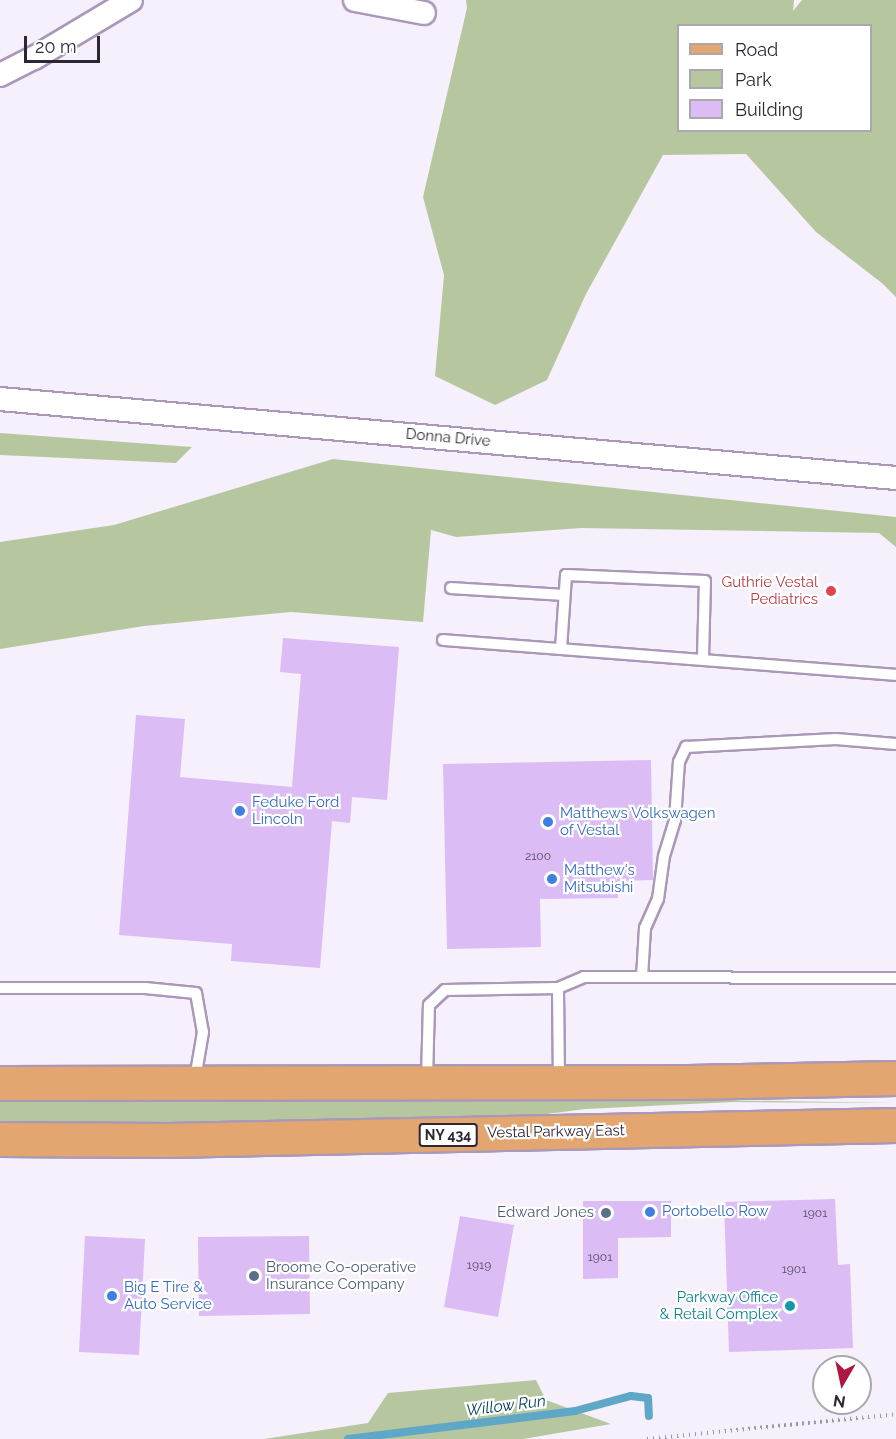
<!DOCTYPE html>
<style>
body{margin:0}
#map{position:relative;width:896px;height:1439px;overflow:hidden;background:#f6effc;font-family:Raleway,sans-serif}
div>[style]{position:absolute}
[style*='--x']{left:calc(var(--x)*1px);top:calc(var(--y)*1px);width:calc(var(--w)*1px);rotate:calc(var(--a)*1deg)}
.green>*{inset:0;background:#b6c79f}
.stream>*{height:8px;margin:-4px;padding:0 4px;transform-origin:4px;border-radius:4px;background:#5fa7c6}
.building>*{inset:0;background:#dbbcf5}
.path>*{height:4px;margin-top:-2px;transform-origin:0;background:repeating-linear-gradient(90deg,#9e97a4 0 1.5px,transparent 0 6px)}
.roads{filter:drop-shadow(2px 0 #a998b7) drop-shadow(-2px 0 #a998b7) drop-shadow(0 2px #a998b7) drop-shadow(0 -2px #a998b7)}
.service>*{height:10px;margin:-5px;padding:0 5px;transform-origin:5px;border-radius:5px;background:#fff}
.minor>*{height:22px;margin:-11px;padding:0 11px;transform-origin:11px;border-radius:11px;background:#fff}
.primary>*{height:33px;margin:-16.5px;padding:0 16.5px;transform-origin:16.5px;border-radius:16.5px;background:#e4a670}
.dots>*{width:16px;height:16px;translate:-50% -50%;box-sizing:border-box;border:3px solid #fff;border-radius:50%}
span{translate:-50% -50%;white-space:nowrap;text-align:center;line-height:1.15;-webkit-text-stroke:4.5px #fff;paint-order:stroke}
.number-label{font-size:12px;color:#584c64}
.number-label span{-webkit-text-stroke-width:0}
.shield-label span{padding:2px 4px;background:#fff;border:2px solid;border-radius:4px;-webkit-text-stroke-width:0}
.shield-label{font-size:14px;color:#2d2633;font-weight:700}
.street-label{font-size:15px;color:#2d2633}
.health-label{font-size:15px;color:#be3a42}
.right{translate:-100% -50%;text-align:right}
.shop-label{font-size:15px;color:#366cbe}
.left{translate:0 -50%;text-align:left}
.service-label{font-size:15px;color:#4e5e75}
.culture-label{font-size:15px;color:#0d838f}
.water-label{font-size:16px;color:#06465c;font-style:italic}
.legend{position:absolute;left:677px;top:24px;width:195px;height:108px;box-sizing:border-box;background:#fff;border:2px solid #aba8ad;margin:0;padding:8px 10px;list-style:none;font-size:18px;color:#2d2633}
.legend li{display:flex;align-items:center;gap:12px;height:30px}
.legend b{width:30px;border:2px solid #aba8ad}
.north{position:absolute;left:812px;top:1355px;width:60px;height:60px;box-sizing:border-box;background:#fff;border:2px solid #aba8ad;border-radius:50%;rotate:189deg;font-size:16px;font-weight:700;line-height:24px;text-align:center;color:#2d2633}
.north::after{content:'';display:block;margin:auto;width:21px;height:27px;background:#ac1842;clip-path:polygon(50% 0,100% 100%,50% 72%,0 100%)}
.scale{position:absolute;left:24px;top:36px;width:76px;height:27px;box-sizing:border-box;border:3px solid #2d2633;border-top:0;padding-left:8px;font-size:18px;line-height:21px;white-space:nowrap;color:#2d2633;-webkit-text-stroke:4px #fff;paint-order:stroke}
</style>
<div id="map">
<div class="green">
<div style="clip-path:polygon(evenodd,466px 0,794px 0,793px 11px,802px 0,896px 0,896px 297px,883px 284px,816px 232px,746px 154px,663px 155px,586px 294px,547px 380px,495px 405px,435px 376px,444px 275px,423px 197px,467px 8px,466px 0,678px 26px,870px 26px,870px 130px,678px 130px,678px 26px)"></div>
<div style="clip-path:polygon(0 433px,192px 447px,176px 463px,0 455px)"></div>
<div style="clip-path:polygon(333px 459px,896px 517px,896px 547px,879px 533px,581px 528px,456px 537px,431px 530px,423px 622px,291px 612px,144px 626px,0 649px,0 542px,114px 525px)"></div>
<div style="clip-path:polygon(352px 1098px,583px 1098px,896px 1103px,733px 1102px,585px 1109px,508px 1119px,0 1125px,0 1102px)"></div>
<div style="clip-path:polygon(536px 1380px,546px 1400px,611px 1424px,523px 1439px,264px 1439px,368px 1423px,388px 1393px)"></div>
</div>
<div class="stream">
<div style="--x:348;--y:1439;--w:229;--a:-7"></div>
<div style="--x:575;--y:1411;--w:58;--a:-15"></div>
<div style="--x:631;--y:1396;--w:17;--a:7"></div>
<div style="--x:648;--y:1398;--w:18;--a:87"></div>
</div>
<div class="building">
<div style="clip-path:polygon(283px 638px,399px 647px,387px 800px,352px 797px,350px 823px,332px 821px,320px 968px,231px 961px,232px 944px,119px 935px,136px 715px,185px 719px,180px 777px,292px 787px,301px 674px,280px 672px)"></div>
<div style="clip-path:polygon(651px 760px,653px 880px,618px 881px,618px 898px,540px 899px,541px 947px,447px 949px,443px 764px)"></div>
<div style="clip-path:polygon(835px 1199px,838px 1265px,850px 1264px,853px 1348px,729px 1352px,724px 1202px)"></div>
<div style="clip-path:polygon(583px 1201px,671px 1201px,671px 1237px,618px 1238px,618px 1278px,583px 1279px)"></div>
<div style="clip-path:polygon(460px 1216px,514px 1225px,498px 1317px,444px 1307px)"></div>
<div style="clip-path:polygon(85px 1236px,145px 1239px,139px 1355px,79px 1352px)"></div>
<div style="clip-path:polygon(309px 1236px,310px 1314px,199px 1316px,198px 1237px)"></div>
</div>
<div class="path">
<div style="--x:647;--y:1439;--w:250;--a:-5.7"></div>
</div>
<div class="roads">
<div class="service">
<div style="--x:451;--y:588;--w:113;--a:3.5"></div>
<div style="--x:443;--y:640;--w:454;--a:4.4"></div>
<div style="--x:561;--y:649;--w:74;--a:-86.1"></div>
<div style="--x:566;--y:575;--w:139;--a:2.5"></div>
<div style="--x:705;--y:581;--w:77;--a:91.5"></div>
<div style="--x:642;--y:977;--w:49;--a:-86.5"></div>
<div style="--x:645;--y:928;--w:32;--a:-66"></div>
<div style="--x:658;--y:899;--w:43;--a:-82.1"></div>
<div style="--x:664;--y:856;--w:38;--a:-73"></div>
<div style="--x:675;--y:820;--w:58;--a:-86.1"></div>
<div style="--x:679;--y:762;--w:17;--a:-65"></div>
<div style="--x:686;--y:747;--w:150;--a:-3.1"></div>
<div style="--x:836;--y:739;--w:60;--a:4.8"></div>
<div style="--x:0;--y:988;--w:145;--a:0"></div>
<div style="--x:145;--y:988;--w:51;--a:5.6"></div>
<div style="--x:196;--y:993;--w:40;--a:80"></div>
<div style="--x:203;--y:1032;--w:48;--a:99.7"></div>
<div style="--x:558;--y:988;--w:90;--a:89.4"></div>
<div style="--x:427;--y:1079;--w:74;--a:-88.5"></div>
<div style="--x:429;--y:1005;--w:22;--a:-43"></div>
<div style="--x:445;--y:990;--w:113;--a:-1"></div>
<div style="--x:558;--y:988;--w:28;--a:-23"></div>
<div style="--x:584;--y:977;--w:312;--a:0.2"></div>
</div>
<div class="minor">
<div style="--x:355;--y:0;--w:70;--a:10.7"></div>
<div style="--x:0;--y:75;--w:38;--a:-27"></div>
<div style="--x:34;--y:58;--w:113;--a:-30.9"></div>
<div style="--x:0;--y:399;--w:899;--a:5.04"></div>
</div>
<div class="primary">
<div style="--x:0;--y:1083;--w:688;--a:-0.08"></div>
<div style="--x:688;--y:1082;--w:208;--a:-1.1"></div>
<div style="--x:0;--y:1139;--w:168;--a:0.3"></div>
<div style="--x:168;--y:1140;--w:728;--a:-1.18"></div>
</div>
</div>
<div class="dots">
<div style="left:831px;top:591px;background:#e0444e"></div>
<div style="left:240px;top:811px;background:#3f7fe0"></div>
<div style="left:548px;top:822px;background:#3f7fe0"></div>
<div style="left:552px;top:879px;background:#3f7fe0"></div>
<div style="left:650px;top:1212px;background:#3f7fe0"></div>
<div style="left:606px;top:1213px;background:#5c6f8a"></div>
<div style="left:254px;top:1276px;background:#5c6f8a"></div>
<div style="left:112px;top:1296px;background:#3f7fe0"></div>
<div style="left:790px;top:1306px;background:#0f9aa8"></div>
</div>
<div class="number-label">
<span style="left:538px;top:857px">2100</span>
<span style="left:815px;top:1214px">1901</span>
<span style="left:600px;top:1258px">1901</span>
<span style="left:479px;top:1266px">1919</span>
<span style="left:794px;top:1270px">1901</span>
</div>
<div class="shield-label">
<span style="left:448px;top:1135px">NY 434</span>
</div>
<div class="street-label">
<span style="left:448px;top:438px;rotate:5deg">Donna Drive</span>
<span style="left:556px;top:1132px;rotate:-1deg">Vestal Parkway East</span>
</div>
<div class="health-label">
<span class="right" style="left:818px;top:591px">Guthrie Vestal<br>Pediatrics</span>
</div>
<div class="shop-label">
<span class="left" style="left:252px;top:811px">Feduke Ford<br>Lincoln</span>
<span class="left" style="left:560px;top:822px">Matthews Volkswagen<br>of Vestal</span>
<span class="left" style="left:564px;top:879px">Matthew's<br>Mitsubishi</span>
<span class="left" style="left:662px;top:1212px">Portobello Row</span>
<span class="left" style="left:124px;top:1296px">Big E Tire &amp;<br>Auto Service</span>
</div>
<div class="service-label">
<span class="right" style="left:594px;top:1213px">Edward Jones</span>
<span class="left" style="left:266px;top:1276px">Broome Co-operative<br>Insurance Company</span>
</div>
<div class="culture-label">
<span class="right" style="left:778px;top:1306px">Parkway Office<br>&amp; Retail Complex</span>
</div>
<div class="water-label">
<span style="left:506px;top:1406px;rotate:-7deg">Willow Run</span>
</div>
<ul class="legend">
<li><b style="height:8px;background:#e4a670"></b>Road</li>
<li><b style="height:16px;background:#b6c79f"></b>Park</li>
<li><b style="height:16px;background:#dbbcf5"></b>Building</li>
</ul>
<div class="north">N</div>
<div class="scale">20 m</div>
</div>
